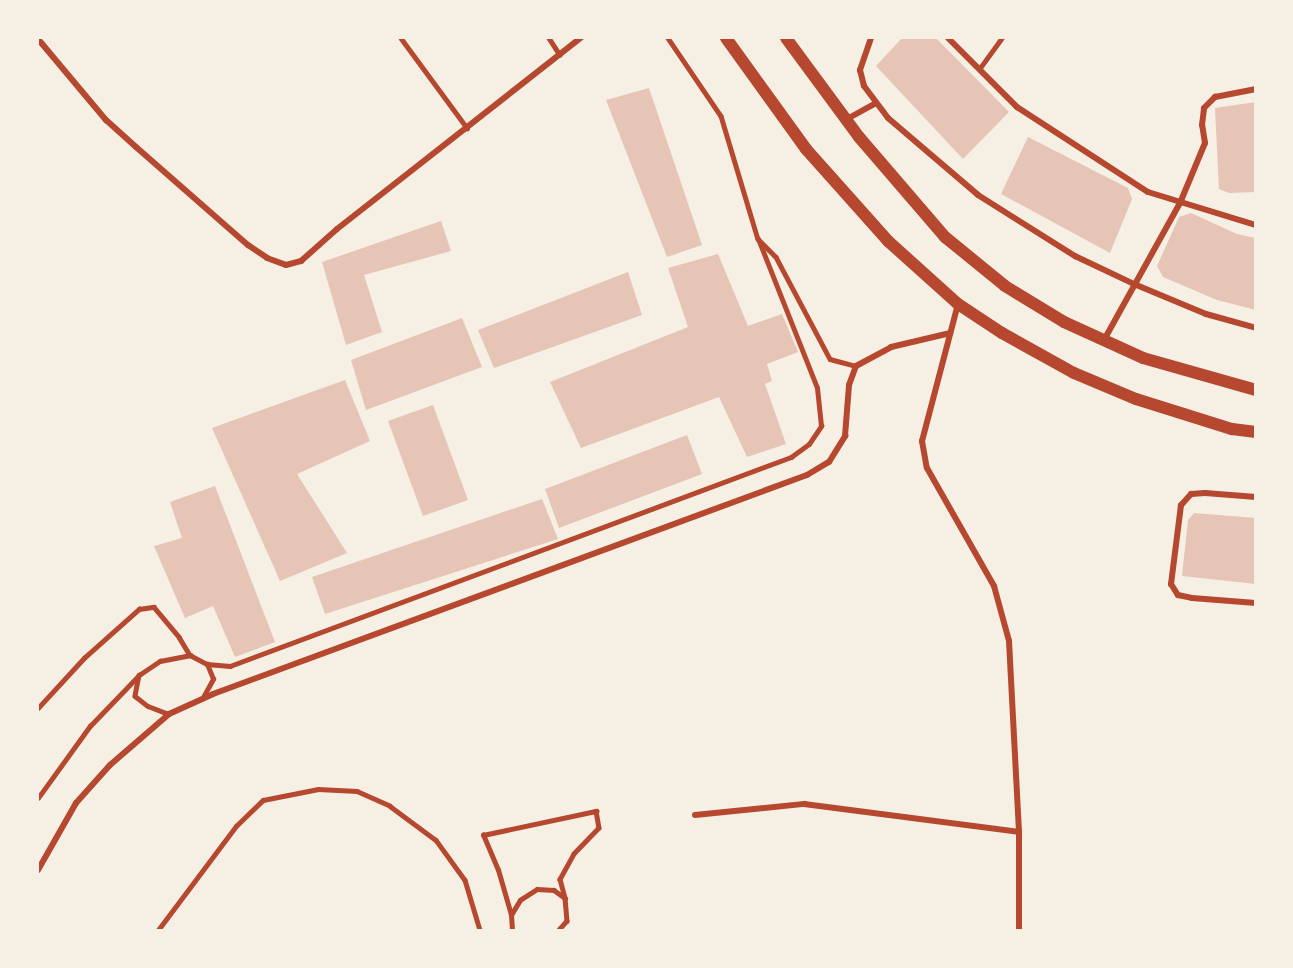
<!DOCTYPE html>
<style>
body{margin:0}
#map{position:relative;width:1293px;height:968px;overflow:hidden;background:#f6efe4;font-family:"Times New Roman",serif}
div>[style]{position:absolute}
[style*='--x']{left:calc(var(--x)*1px);top:calc(var(--y)*1px);width:calc(var(--w)*1px);rotate:calc(var(--a)*1deg)}
.building>*{inset:0;background:#e6c5b7}
.service>*{height:4.5px;margin:-2.25px;padding:0 2.25px;transform-origin:2.25px;border-radius:2.25px;background:#b5482f}
.minor>*{height:6px;margin:-3px;padding:0 3px;transform-origin:3px;border-radius:3px;background:#b5482f}
.secondary>*{height:12px;margin:-6px;padding:0 6px;transform-origin:6px;border-radius:6px;background:#b5482f}
span{translate:-50% -50%;white-space:nowrap;text-align:center;line-height:1.15;-webkit-text-stroke:6px #f6efe4;paint-order:stroke}
.frame{position:absolute;inset:0;border:39px solid #f6efe4;pointer-events:none}
</style>
<div id="map">
<div class="building">
<div style="clip-path:polygon(902px 38px,936px 38px,1009px 112px,963px 159px,876px 66px)"></div>
<div style="clip-path:polygon(649px 88px,702px 245px,667px 257px,606px 100px)"></div>
<div style="clip-path:polygon(1256px 102px,1256px 192px,1229px 193px,1219px 189px,1215px 108px)"></div>
<div style="clip-path:polygon(1028px 137px,1128px 188px,1132px 199px,1110px 253px,1001px 194px)"></div>
<div style="clip-path:polygon(1191px 213px,1237px 234px,1256px 238px,1256px 310px,1217px 300px,1163px 277px,1157px 266px,1179px 217px)"></div>
<div style="clip-path:polygon(441px 221px,451px 251px,364px 275px,382px 332px,346px 345px,322px 262px)"></div>
<div style="clip-path:polygon(718px 254px,748px 326px,782px 314px,798px 352px,767px 364px,772px 381px,765px 384px,786px 444px,747px 457px,719px 397px,581px 448px,550px 382px,688px 327px,668px 268px)"></div>
<div style="clip-path:polygon(628px 272px,642px 315px,494px 368px,478px 330px)"></div>
<div style="clip-path:polygon(462px 318px,482px 367px,366px 410px,351px 360px)"></div>
<div style="clip-path:polygon(345px 380px,370px 441px,297px 474px,347px 553px,280px 581px,212px 428px)"></div>
<div style="clip-path:polygon(433px 405px,468px 500px,423px 516px,388px 421px)"></div>
<div style="clip-path:polygon(687px 435px,702px 474px,559px 528px,545px 489px)"></div>
<div style="clip-path:polygon(215px 486px,275px 642px,235px 657px,213px 606px,185px 618px,154px 546px,182px 538px,170px 502px)"></div>
<div style="clip-path:polygon(542px 499px,558px 539px,325px 614px,312px 577px)"></div>
<div style="clip-path:polygon(1194px 513px,1256px 518px,1256px 584px,1182px 576px,1188px 520px)"></div>
</div>
<div class="service">
<div style="--x:401;--y:38;--w:112;--a:53.7"></div>
<div style="--x:549;--y:38;--w:20;--a:57"></div>
<div style="--x:668;--y:38;--w:94;--a:55.8"></div>
<div style="--x:721;--y:116;--w:128;--a:73.3"></div>
<div style="--x:758;--y:239;--w:25;--a:45"></div>
<div style="--x:776;--y:257;--w:115;--a:62.1"></div>
<div style="--x:830;--y:359;--w:27;--a:15"></div>
<div style="--x:980;--y:68;--w:37;--a:-54"></div>
<div style="--x:139;--y:675;--w:25;--a:-34"></div>
<div style="--x:160;--y:661;--w:31;--a:-11"></div>
<div style="--x:202;--y:699;--w:23;--a:-61"></div>
<div style="--x:213;--y:679;--w:16;--a:-112"></div>
<div style="--x:38;--y:708;--w:68;--a:-47.4"></div>
<div style="--x:84;--y:658;--w:74;--a:-41.7"></div>
<div style="--x:139;--y:609;--w:15;--a:-8"></div>
<div style="--x:154;--y:607;--w:39;--a:50"></div>
<div style="--x:179;--y:637;--w:21;--a:59"></div>
<div style="--x:190;--y:655;--w:19;--a:28"></div>
<div style="--x:207;--y:664;--w:23;--a:5"></div>
<div style="--x:230;--y:666;--w:599;--a:-20.43"></div>
<div style="--x:791;--y:457;--w:22;--a:-36"></div>
<div style="--x:809;--y:444;--w:22;--a:-56"></div>
<div style="--x:821;--y:426;--w:38;--a:-96"></div>
<div style="--x:817;--y:388;--w:160;--a:-111.6"></div>
<div style="--x:38;--y:798;--w:89;--a:-54.2"></div>
<div style="--x:90;--y:726;--w:71;--a:-46.1"></div>
<div style="--x:139;--y:675;--w:21;--a:101"></div>
<div style="--x:135;--y:696;--w:16;--a:38"></div>
<div style="--x:148;--y:706;--w:22;--a:21"></div>
<div style="--x:511;--y:915;--w:17;--a:-59"></div>
<div style="--x:520;--y:900;--w:20;--a:-33"></div>
<div style="--x:537;--y:889;--w:17;--a:3"></div>
<div style="--x:554;--y:890;--w:14;--a:36"></div>
<div style="--x:158;--y:930;--w:130;--a:-53.1"></div>
<div style="--x:236;--y:826;--w:37;--a:-44"></div>
<div style="--x:263;--y:800;--w:56;--a:-11.3"></div>
<div style="--x:318;--y:789;--w:39;--a:3"></div>
<div style="--x:357;--y:791;--w:36;--a:24"></div>
<div style="--x:390;--y:806;--w:57;--a:36.5"></div>
<div style="--x:436;--y:840;--w:49;--a:54.1"></div>
<div style="--x:465;--y:880;--w:52;--a:73.3"></div>
<div style="--x:512;--y:930;--w:15;--a:-94"></div>
<div style="--x:511;--y:915;--w:47;--a:-106.1"></div>
<div style="--x:498;--y:870;--w:38;--a:-113"></div>
<div style="--x:483;--y:835;--w:116;--a:-12"></div>
<div style="--x:596;--y:811;--w:17;--a:80"></div>
<div style="--x:599;--y:828;--w:36;--a:134"></div>
<div style="--x:574;--y:854;--w:29;--a:119"></div>
<div style="--x:560;--y:879;--w:20;--a:75"></div>
<div style="--x:565;--y:898;--w:23;--a:85"></div>
<div style="--x:567;--y:921;--w:12;--a:132"></div>
</div>
<div class="minor">
<div style="--x:871;--y:38;--w:34;--a:109"></div>
<div style="--x:860;--y:70;--w:16;--a:76"></div>
<div style="--x:864;--y:86;--w:40;--a:53"></div>
<div style="--x:888;--y:118;--w:118;--a:40.5"></div>
<div style="--x:978;--y:195;--w:115;--a:32.2"></div>
<div style="--x:1075;--y:256;--w:65;--a:25.4"></div>
<div style="--x:1134;--y:284;--w:78;--a:22.6"></div>
<div style="--x:1206;--y:314;--w:52;--a:15.6"></div>
<div style="--x:948;--y:38;--w:98;--a:45"></div>
<div style="--x:1017;--y:107;--w:156;--a:33"></div>
<div style="--x:1148;--y:192;--w:113;--a:17"></div>
<div style="--x:38;--y:39;--w:106;--a:50"></div>
<div style="--x:106;--y:120;--w:40;--a:42"></div>
<div style="--x:136;--y:147;--w:149;--a:41.2"></div>
<div style="--x:248;--y:245;--w:23;--a:34"></div>
<div style="--x:267;--y:258;--w:20;--a:20"></div>
<div style="--x:286;--y:265;--w:16;--a:-15"></div>
<div style="--x:301;--y:261;--w:48;--a:-41.6"></div>
<div style="--x:337;--y:229;--w:310;--a:-38.1"></div>
<div style="--x:847;--y:119;--w:33;--a:-29"></div>
<div style="--x:958;--y:304;--w:142;--a:104.7"></div>
<div style="--x:922;--y:441;--w:27;--a:80"></div>
<div style="--x:927;--y:468;--w:136;--a:60.4"></div>
<div style="--x:994;--y:586;--w:57;--a:74.7"></div>
<div style="--x:1009;--y:641;--w:191;--a:87"></div>
<div style="--x:1019;--y:832;--w:98;--a:90"></div>
<div style="--x:1104;--y:340;--w:157;--a:-61"></div>
<div style="--x:1180;--y:203;--w:65;--a:-67.4"></div>
<div style="--x:1205;--y:143;--w:18;--a:-99"></div>
<div style="--x:1202;--y:125;--w:17;--a:-83"></div>
<div style="--x:1204;--y:108;--w:16;--a:-45"></div>
<div style="--x:1215;--y:97;--w:42;--a:-11"></div>
<div style="--x:1256;--y:497;--w:51;--a:-175.5"></div>
<div style="--x:1205;--y:493;--w:14;--a:176"></div>
<div style="--x:1191;--y:494;--w:15;--a:132"></div>
<div style="--x:1181;--y:505;--w:80;--a:97.2"></div>
<div style="--x:1171;--y:584;--w:13;--a:58"></div>
<div style="--x:1178;--y:595;--w:14;--a:12"></div>
<div style="--x:1192;--y:598;--w:64;--a:4.5"></div>
<div style="--x:695;--y:815;--w:110;--a:-5.8"></div>
<div style="--x:804;--y:804;--w:217;--a:7.4"></div>
<div style="--x:38;--y:870;--w:77;--a:-60.4"></div>
<div style="--x:76;--y:803;--w:51;--a:-48.2"></div>
<div style="--x:110;--y:765;--w:78;--a:-40.8"></div>
<div style="--x:169;--y:714;--w:48;--a:-24.4"></div>
<div style="--x:213;--y:694;--w:633;--a:-20.24"></div>
<div style="--x:807;--y:475;--w:26;--a:-31"></div>
<div style="--x:829;--y:462;--w:31;--a:-58"></div>
<div style="--x:845;--y:436;--w:51;--a:-85.5"></div>
<div style="--x:849;--y:385;--w:20;--a:-70"></div>
<div style="--x:856;--y:366;--w:40;--a:-28"></div>
<div style="--x:891;--y:347;--w:61;--a:-13.3"></div>
</div>
<div class="secondary">
<div style="--x:726;--y:38;--w:137;--a:54.2"></div>
<div style="--x:806;--y:149;--w:123;--a:48.3"></div>
<div style="--x:888;--y:241;--w:94;--a:42"></div>
<div style="--x:958;--y:304;--w:53;--a:33.4"></div>
<div style="--x:1002;--y:333;--w:82;--a:29.1"></div>
<div style="--x:1074;--y:373;--w:67;--a:22.8"></div>
<div style="--x:1136;--y:399;--w:101;--a:17.4"></div>
<div style="--x:1232;--y:429;--w:24;--a:7"></div>
<div style="--x:786;--y:38;--w:123;--a:53.6"></div>
<div style="--x:859;--y:137;--w:132;--a:49.3"></div>
<div style="--x:945;--y:237;--w:77;--a:39.2"></div>
<div style="--x:1005;--y:286;--w:69;--a:31.4"></div>
<div style="--x:1064;--y:322;--w:87;--a:24.5"></div>
<div style="--x:1143;--y:358;--w:117;--a:15.8"></div>
</div>
<div class="frame"></div>
</div>
